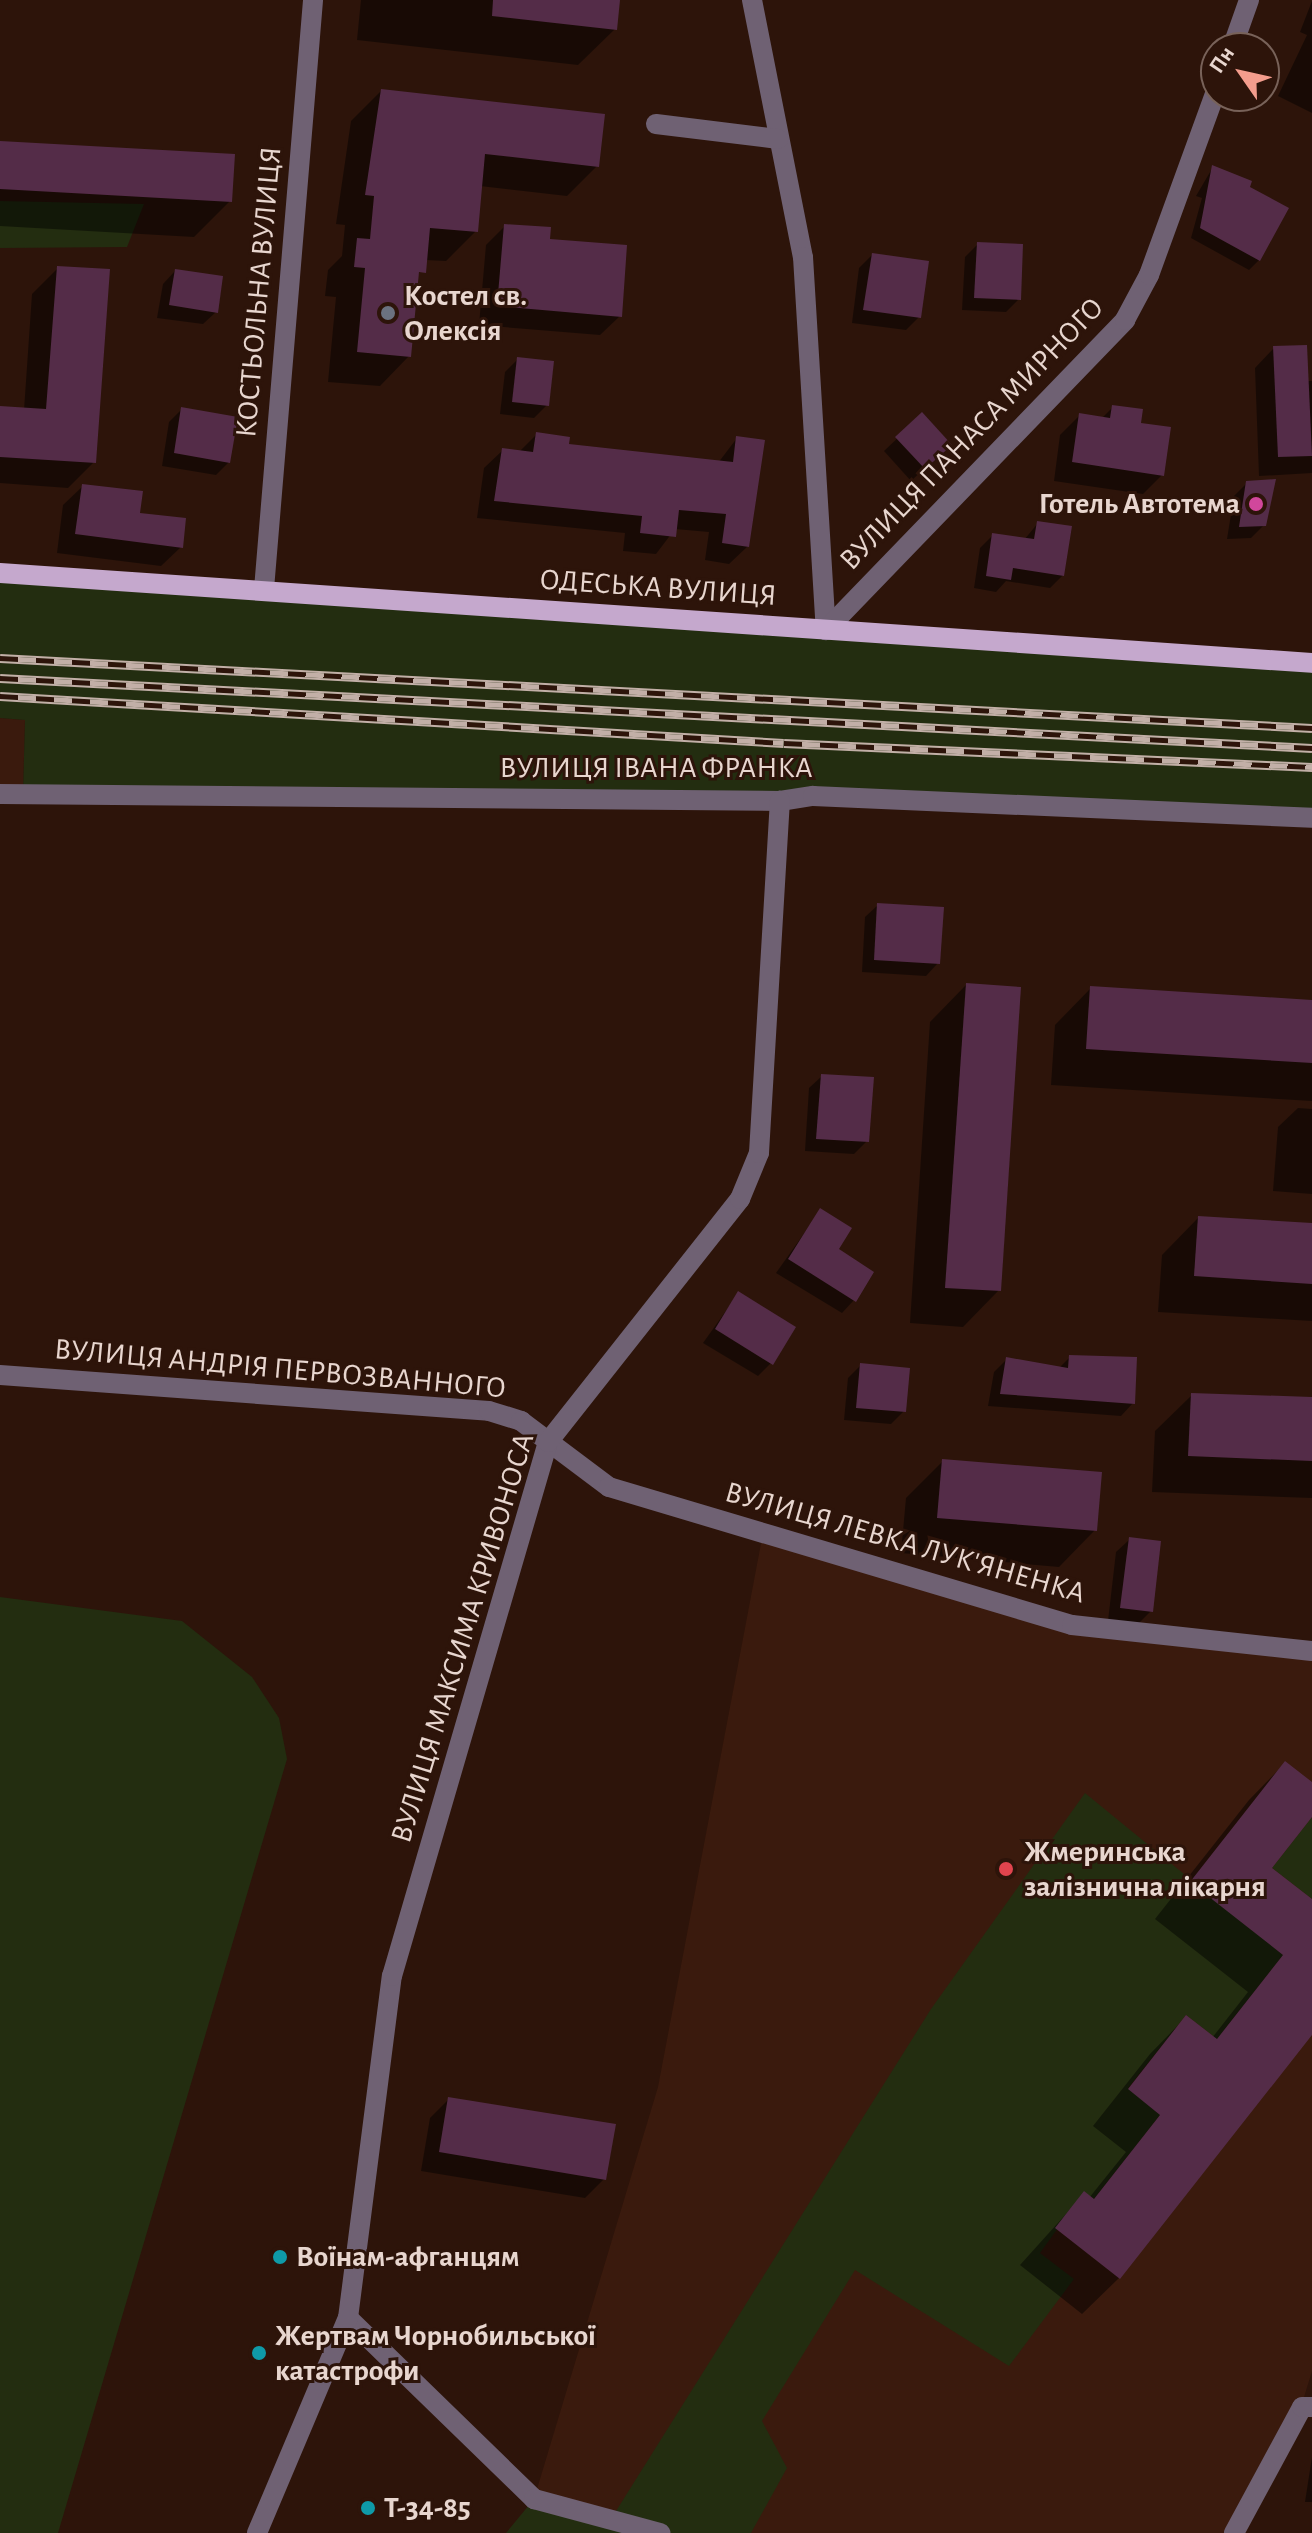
<!DOCTYPE html>
<meta charset="utf-8">
<style>
body{margin:0}
#map{position:relative;width:1312px;height:2533px;overflow:hidden;background:#2d140a;font-family:"Alegreya Sans",sans-serif}
div>[style]{position:absolute}
[style*='--x']{left:calc(var(--x)*1px);top:calc(var(--y)*1px);width:calc(var(--w)*1px);rotate:calc(var(--a)*1deg)}
.built>*{inset:0;background:#3a1a0d}
.green>*{inset:0;background:#232d10}
.shadow>*{inset:0;background:#0007}
.building>*{inset:0;background:#542c48}
.minor>*{height:20px;margin:-10px;padding:0 10px;transform-origin:10px;border-radius:10px;background:#6f6173}
.major>*{height:20px;margin:-10px;padding:0 10px;transform-origin:10px;border-radius:10px;background:#c5a8cd}
.rail>*{height:9px;margin-top:-4.5px;transform-origin:0;background:repeating-linear-gradient(90deg,#2d140a 0 18px,#c2afa7 0 36px);box-sizing:border-box;border-block:2px solid #c2afa7}
.dots>*{width:22px;height:22px;translate:-50% -50%;box-sizing:border-box;border:4px solid #2d140a;border-radius:50%}
span{translate:-50% -50%;white-space:nowrap;text-align:center;line-height:1.15;-webkit-text-stroke:6px #2d140a;paint-order:stroke}
.street-label{font-size:30px;color:#e8d6cf}
.poi-label{font-size:30px;color:#e8d6cf;font-weight:700}
.left{translate:0 -50%;text-align:left}
.right{translate:-100% -50%;text-align:right}
.north{position:absolute;left:1200px;top:32px;width:80px;height:80px;box-sizing:border-box;background:#2d140a;border:2px solid #786259;border-radius:50%;rotate:304deg;font-size:22px;font-weight:700;line-height:32px;text-align:center;color:#e8d6cf}
.north::after{content:'';display:block;margin:auto;width:28px;height:36px;background:#f49d8d;clip-path:polygon(50% 0,100% 100%,50% 72%,0 100%)}
</style>
<div id="map">
<div class="built">
<div style="clip-path:polygon(0 718px,25px 720px,23px 794px,0 794px)"></div>
<div style="clip-path:polygon(763px 1533px,1072px 1625px,1312px 1651px,1312px 2371px,1301px 2407px,1234px 2533px,660px 2533px,534px 2499px,658px 2087px)"></div>
</div>
<div class="green">
<div style="clip-path:polygon(0 201px,144px 204px,127px 247px,0 248px)"></div>
<div style="clip-path:polygon(0 573px,1312px 663px,1312px 818px,813px 796px,23px 794px,25px 720px,0 718px)"></div>
<div style="clip-path:polygon(0 1597px,182px 1621px,252px 1677px,279px 1718px,287px 1759px,58px 2533px,0 2533px)"></div>
<div style="clip-path:polygon(1085px 1793px,1283px 1955px,1217px 2039px,1186px 2015px,1128px 2088px,1160px 2115px,1094px 2199px,1084px 2192px,1040px 2253px,1074px 2279px,1009px 2366px,855px 2270px,762px 2421px,787px 2468px,751px 2533px,506px 2533px,534px 2499px,611px 2519px,931px 2009px)"></div>
<div style="clip-path:polygon(1312px 1817px,1312px 1899px,1272px 1868px)"></div>
</div>
<div class="shadow">
<div style="clip-path:polygon(361px 0,618px 0,615px 29px,578px 65px,357px 40px)"></div>
<div style="clip-path:polygon(1312px 1px,1312px 113px,1278px 96px,1307px 35px,1300px 32px)"></div>
<div style="clip-path:polygon(381px 91px,597px 166px,567px 196px,480px 186px,476px 231px,446px 261px,425px 260px,416px 279px,409px 356px,380px 386px,328px 382px,336px 297px,325px 296px,328px 270px,342px 256px,345px 225px,336px 224px,351px 121px)"></div>
<div style="clip-path:polygon(0 143px,230px 201px,194px 237px,0 226px)"></div>
<div style="clip-path:polygon(1213px 167px,1247px 188px,1259px 260px,1249px 270px,1191px 238px,1202px 198px,1196px 196px)"></div>
<div style="clip-path:polygon(505px 226px,548px 240px,620px 316px,600px 335px,479px 325px,486px 245px)"></div>
<div style="clip-path:polygon(978px 244px,1019px 299px,1006px 312px,962px 310px,965px 257px)"></div>
<div style="clip-path:polygon(872px 255px,919px 317px,906px 330px,852px 323px,859px 268px)"></div>
<div style="clip-path:polygon(58px 268px,94px 462px,68px 488px,0 483px,0 408px,24px 410px,32px 294px)"></div>
<div style="clip-path:polygon(175px 271px,216px 312px,203px 324px,157px 318px,163px 284px)"></div>
<div style="clip-path:polygon(1274px 348px,1306px 381px,1312px 381px,1312px 473px,1259px 476px,1255px 368px)"></div>
<div style="clip-path:polygon(518px 359px,547px 405px,534px 418px,500px 414px,505px 372px)"></div>
<div style="clip-path:polygon(1113px 407px,1139px 424px,1162px 475px,1143px 494px,1054px 481px,1060px 435px,1080px 415px,1101px 419px)"></div>
<div style="clip-path:polygon(182px 409px,229px 462px,216px 475px,162px 466px,169px 422px)"></div>
<div style="clip-path:polygon(922px 415px,937px 457px,911px 481px,884px 451px)"></div>
<div style="clip-path:polygon(537px 434px,567px 446px,718px 463px,737px 438px,748px 546px,729px 564px,705px 560px,709px 532px,675px 529px,656px 554px,623px 551px,625px 533px,477px 518px,484px 468px,503px 450px,519px 452px)"></div>
<div style="clip-path:polygon(1247px 483px,1264px 525px,1251px 538px,1227px 539px,1234px 496px)"></div>
<div style="clip-path:polygon(83px 486px,138px 514px,181px 547px,161px 566px,57px 553px,63px 505px)"></div>
<div style="clip-path:polygon(1038px 523px,1063px 575px,1050px 588px,1006px 581px,996px 592px,974px 588px,980px 548px,993px 535px,1024px 540px)"></div>
<div style="clip-path:polygon(878px 905px,938px 963px,926px 976px,862px 972px,865px 917px)"></div>
<div style="clip-path:polygon(966px 985px,999px 1290px,963px 1327px,910px 1323px,930px 1022px)"></div>
<div style="clip-path:polygon(1091px 988px,1312px 1002px,1312px 1101px,1051px 1085px,1055px 1025px)"></div>
<div style="clip-path:polygon(822px 1076px,867px 1141px,854px 1154px,805px 1151px,809px 1088px)"></div>
<div style="clip-path:polygon(1298px 1108px,1312px 1109px,1312px 1194px,1273px 1191px,1278px 1127px)"></div>
<div style="clip-path:polygon(820px 1211px,854px 1300px,842px 1313px,776px 1273px)"></div>
<div style="clip-path:polygon(1198px 1218px,1312px 1225px,1312px 1321px,1158px 1312px,1162px 1255px)"></div>
<div style="clip-path:polygon(738px 1294px,771px 1363px,758px 1376px,703px 1343px)"></div>
<div style="clip-path:polygon(1070px 1357px,1133px 1403px,1121px 1416px,988px 1406px,994px 1372px,1007px 1359px,1059px 1368px)"></div>
<div style="clip-path:polygon(861px 1365px,904px 1411px,891px 1424px,844px 1420px,848px 1378px)"></div>
<div style="clip-path:polygon(1192px 1395px,1312px 1399px,1312px 1498px,1152px 1492px,1155px 1431px)"></div>
<div style="clip-path:polygon(943px 1461px,1095px 1530px,1059px 1567px,901px 1553px,906px 1498px)"></div>
<div style="clip-path:polygon(1129px 1540px,1151px 1611px,1138px 1624px,1108px 1621px,1116px 1552px)"></div>
<div style="clip-path:polygon(1285px 1763px,1312px 1784px,1312px 1814px,1269px 1869px,1312px 1902px,1312px 2032px,1119px 2278px,1082px 2314px,1020px 2265px,1084px 2194px,1089px 2198px,1126px 2152px,1093px 2126px,1150px 2054px,1186px 2017px,1212px 2038px,1248px 1992px,1155px 1919px,1249px 1800px)"></div>
<div style="clip-path:polygon(449px 2099px,604px 2179px,585px 2198px,421px 2171px,430px 2118px)"></div>
<div style="clip-path:polygon(1312px 2457px,1312px 2502px,1305px 2502px)"></div>
</div>
<div class="building">
<div style="clip-path:polygon(493px 0,620px 0,617px 30px,492px 16px)"></div>
<div style="clip-path:polygon(381px 89px,605px 114px,599px 167px,485px 154px,478px 232px,430px 228px,426px 273px,419px 272px,411px 357px,357px 352px,365px 268px,354px 267px,357px 238px,370px 239px,374px 196px,365px 195px)"></div>
<div style="clip-path:polygon(0 141px,235px 154px,232px 202px,0 189px)"></div>
<div style="clip-path:polygon(1212px 165px,1252px 181px,1250px 187px,1289px 208px,1260px 261px,1200px 228px)"></div>
<div style="clip-path:polygon(504px 224px,551px 227px,550px 239px,627px 245px,622px 317px,497px 306px)"></div>
<div style="clip-path:polygon(977px 242px,1023px 244px,1021px 300px,974px 298px)"></div>
<div style="clip-path:polygon(872px 253px,929px 261px,921px 318px,863px 310px)"></div>
<div style="clip-path:polygon(57px 266px,110px 269px,96px 463px,0 457px,0 406px,46px 409px)"></div>
<div style="clip-path:polygon(175px 269px,223px 276px,218px 313px,169px 305px)"></div>
<div style="clip-path:polygon(1307px 345px,1312px 456px,1278px 457px,1273px 346px)"></div>
<div style="clip-path:polygon(517px 357px,554px 361px,549px 406px,512px 402px)"></div>
<div style="clip-path:polygon(1112px 405px,1143px 409px,1141px 423px,1171px 427px,1164px 476px,1072px 462px,1079px 413px,1110px 418px)"></div>
<div style="clip-path:polygon(181px 407px,238px 417px,230px 463px,174px 453px)"></div>
<div style="clip-path:polygon(922px 412px,952px 445px,925px 469px,895px 437px)"></div>
<div style="clip-path:polygon(536px 432px,570px 437px,569px 444px,733px 462px,736px 436px,765px 440px,749px 547px,722px 543px,726px 514px,679px 510px,676px 537px,640px 533px,642px 516px,494px 501px,502px 448px,533px 452px)"></div>
<div style="clip-path:polygon(1276px 479px,1266px 526px,1239px 527px,1246px 481px)"></div>
<div style="clip-path:polygon(82px 484px,143px 491px,140px 513px,186px 518px,183px 548px,75px 534px)"></div>
<div style="clip-path:polygon(1037px 521px,1072px 526px,1064px 576px,1013px 568px,1011px 580px,986px 576px,992px 533px,1034px 539px)"></div>
<div style="clip-path:polygon(877px 903px,944px 907px,940px 964px,874px 960px)"></div>
<div style="clip-path:polygon(966px 983px,1021px 987px,1001px 1291px,945px 1288px)"></div>
<div style="clip-path:polygon(1090px 986px,1312px 1000px,1312px 1063px,1086px 1049px)"></div>
<div style="clip-path:polygon(821px 1074px,874px 1077px,869px 1142px,816px 1139px)"></div>
<div style="clip-path:polygon(820px 1208px,852px 1228px,839px 1249px,874px 1272px,856px 1302px,788px 1259px)"></div>
<div style="clip-path:polygon(1198px 1216px,1312px 1223px,1312px 1284px,1194px 1276px)"></div>
<div style="clip-path:polygon(738px 1291px,796px 1327px,773px 1365px,715px 1329px)"></div>
<div style="clip-path:polygon(1069px 1355px,1137px 1357px,1135px 1404px,1000px 1394px,1006px 1357px,1068px 1368px)"></div>
<div style="clip-path:polygon(860px 1363px,910px 1368px,906px 1412px,856px 1408px)"></div>
<div style="clip-path:polygon(1191px 1393px,1312px 1397px,1312px 1461px,1188px 1456px)"></div>
<div style="clip-path:polygon(942px 1459px,1102px 1472px,1097px 1531px,937px 1518px)"></div>
<div style="clip-path:polygon(1129px 1537px,1161px 1541px,1153px 1612px,1120px 1608px)"></div>
<div style="clip-path:polygon(1285px 1761px,1312px 1782px,1312px 1817px,1272px 1868px,1312px 1899px,1312px 2035px,1120px 2279px,1055px 2228px,1084px 2191px,1094px 2199px,1160px 2115px,1128px 2089px,1186px 2015px,1217px 2039px,1283px 1955px,1190px 1882px)"></div>
<div style="clip-path:polygon(448px 2097px,616px 2124px,606px 2180px,439px 2152px)"></div>
</div>
<div class="minor">
<div style="--x:752;--y:0;--w:262;--a:78.8"></div>
<div style="--x:803;--y:257;--w:374;--a:86.5"></div>
<div style="--x:1232;--y:48;--w:51;--a:-70.5"></div>
<div style="--x:656;--y:124;--w:123;--a:7"></div>
<div style="--x:264;--y:589;--w:591;--a:-85.24"></div>
<div style="--x:826;--y:630;--w:431;--a:-46"></div>
<div style="--x:1125;--y:320;--w:51;--a:-61.9"></div>
<div style="--x:1149;--y:275;--w:196;--a:-70"></div>
<div style="--x:0;--y:794;--w:780;--a:0.51"></div>
<div style="--x:780;--y:801;--w:33;--a:-9"></div>
<div style="--x:813;--y:796;--w:499;--a:2.5"></div>
<div style="--x:0;--y:1375;--w:490;--a:4.2"></div>
<div style="--x:489;--y:1411;--w:34;--a:17"></div>
<div style="--x:521;--y:1421;--w:110;--a:36.9"></div>
<div style="--x:609;--y:1487;--w:483;--a:16.6"></div>
<div style="--x:1072;--y:1625;--w:241;--a:6.2"></div>
<div style="--x:348;--y:2318;--w:260;--a:44.2"></div>
<div style="--x:534;--y:2499;--w:131;--a:15.1"></div>
<div style="--x:257;--y:2533;--w:233;--a:-67.1"></div>
<div style="--x:348;--y:2318;--w:345;--a:-82.7"></div>
<div style="--x:392;--y:1976;--w:556;--a:-73.72"></div>
<div style="--x:548;--y:1442;--w:310;--a:-51.7"></div>
<div style="--x:740;--y:1199;--w:50;--a:-67.6"></div>
<div style="--x:759;--y:1153;--w:353;--a:-86.6"></div>
<div style="--x:1234;--y:2533;--w:143;--a:-61.6"></div>
<div style="--x:1302;--y:2407;--w:10;--a:0"></div>
</div>
<div class="major">
<div style="--x:0;--y:573;--w:1315;--a:3.92"></div>
</div>
<div class="rail">
<div style="--x:0;--y:658;--w:1314;--a:3.05"></div>
<div style="--x:0;--y:678;--w:1314;--a:3.05"></div>
<div style="--x:0;--y:696;--w:785;--a:3.43"></div>
<div style="--x:784;--y:743;--w:529;--a:2.6"></div>
</div>
<div class="dots">
<div style="left:388px;top:313px;background:#6b7280"></div>
<div style="left:1256px;top:504px;background:#d1479c"></div>
<div style="left:1006px;top:1869px;background:#e0444e"></div>
<div style="left:280px;top:2257px;background:#0f9aa8"></div>
<div style="left:259px;top:2353px;background:#0f9aa8"></div>
<div style="left:368px;top:2508px;background:#0f9aa8"></div>
</div>
<div class="street-label">
<span style="left:259px;top:292px;rotate:-85deg">КОСТЬОЛЬНА ВУЛИЦЯ</span>
<span style="left:972px;top:434px;rotate:-46deg">ВУЛИЦЯ ПАНАСА МИРНОГО</span>
<span style="left:658px;top:588px;rotate:4deg">ОДЕСЬКА ВУЛИЦЯ</span>
<span style="left:656px;top:768px">ВУЛИЦЯ ІВАНА ФРАНКА</span>
<span style="left:280px;top:1369px;rotate:5deg">ВУЛИЦЯ АНДРІЯ ПЕРВОЗВАННОГО</span>
<span style="left:905px;top:1543px;rotate:16deg">ВУЛИЦЯ ЛЕВКА ЛУК'ЯНЕНКА</span>
<span style="left:463px;top:1638px;rotate:-73deg">ВУЛИЦЯ МАКСИМА КРИВОНОСА</span>
</div>
<div class="poi-label">
<span class="left" style="left:404px;top:313px">Костел св.<br>Олексія</span>
<span class="right" style="left:1240px;top:504px">Готель Автотема</span>
<span class="left" style="left:1024px;top:1869px">Жмеринська<br>залізнична лікарня</span>
<span class="left" style="left:296px;top:2257px">Воїнам-афганцям</span>
<span class="left" style="left:275px;top:2353px">Жертвам Чорнобильської<br>катастрофи</span>
<span class="left" style="left:384px;top:2508px">Т-34-85</span>
</div>
<div class="north">Пн</div>
</div>
